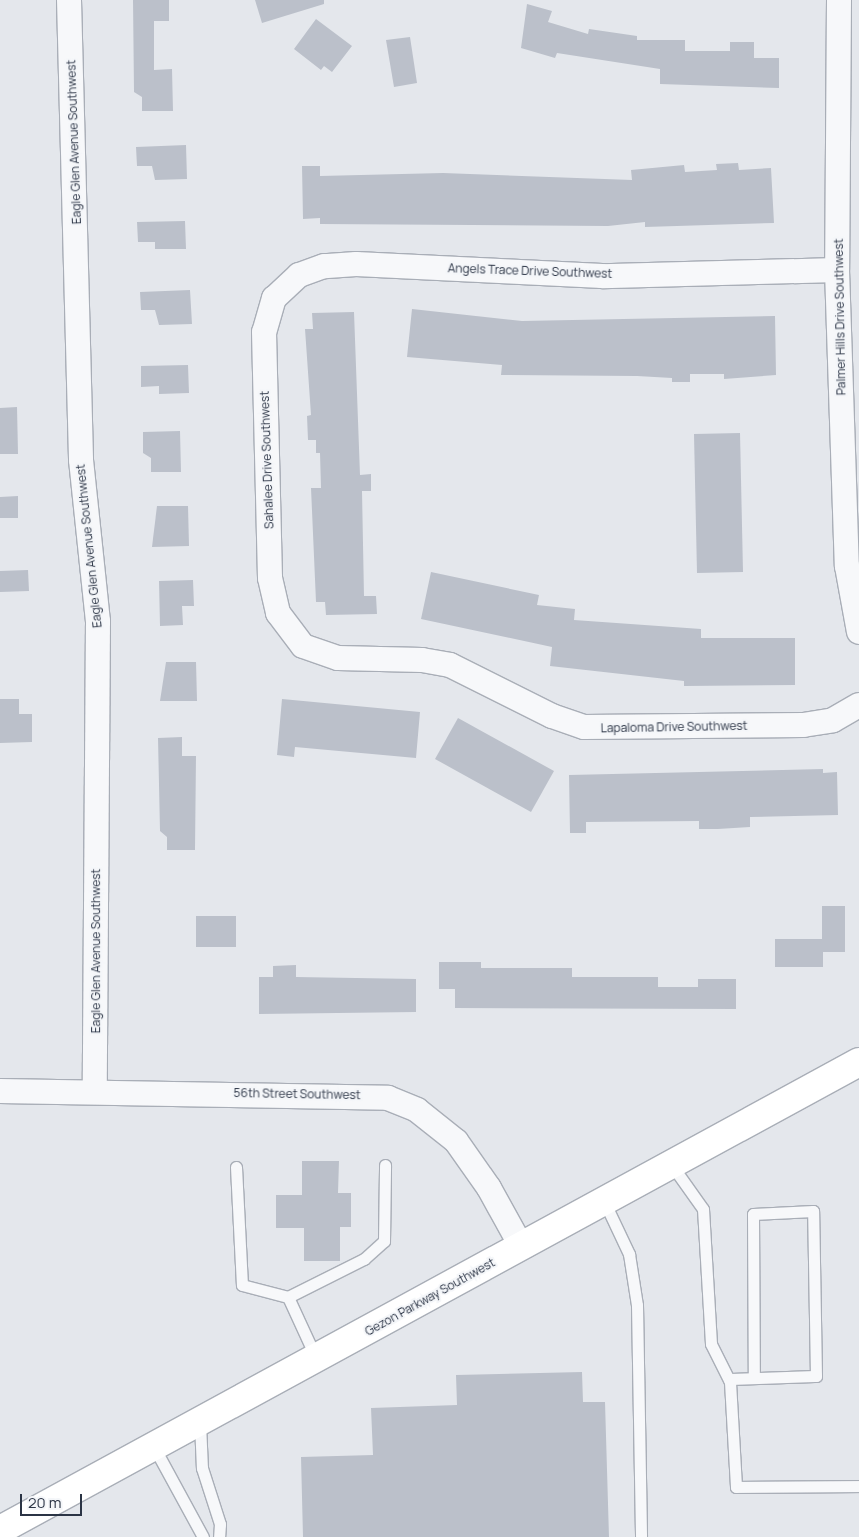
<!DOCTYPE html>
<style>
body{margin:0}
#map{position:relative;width:859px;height:1537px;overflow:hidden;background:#e4e7ec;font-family:Manrope,sans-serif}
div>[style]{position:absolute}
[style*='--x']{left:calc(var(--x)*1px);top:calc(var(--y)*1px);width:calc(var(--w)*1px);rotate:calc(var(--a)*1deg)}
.building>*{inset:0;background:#bbc0ca}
.roads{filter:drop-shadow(1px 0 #a9aeb7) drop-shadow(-1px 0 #a9aeb7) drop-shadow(0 1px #a9aeb7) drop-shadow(0 -1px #a9aeb7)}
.service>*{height:11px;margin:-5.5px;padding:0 5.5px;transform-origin:5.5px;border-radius:5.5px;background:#f7f8fa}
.minor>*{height:24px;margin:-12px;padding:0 12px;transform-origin:12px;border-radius:12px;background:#f7f8fa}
.secondary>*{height:28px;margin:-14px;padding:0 14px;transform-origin:14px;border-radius:14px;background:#fff}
span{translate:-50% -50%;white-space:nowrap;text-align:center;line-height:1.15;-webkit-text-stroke:4px #f4f6f9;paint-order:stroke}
.street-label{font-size:12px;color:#2b3445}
.scale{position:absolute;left:20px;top:1494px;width:62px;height:22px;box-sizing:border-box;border:2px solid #2b3445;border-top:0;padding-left:6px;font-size:15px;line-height:18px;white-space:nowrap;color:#2b3445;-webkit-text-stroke:4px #f4f6f9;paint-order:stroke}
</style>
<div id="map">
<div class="building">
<div style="clip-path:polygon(133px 0,169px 0,169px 21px,154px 21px,154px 70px,172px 69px,173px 111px,142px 111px,142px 97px,134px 92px)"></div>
<div style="clip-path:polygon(255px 0,324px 0,324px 4px,262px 23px)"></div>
<div style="clip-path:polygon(527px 4px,552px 11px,548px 22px,588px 34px,589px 29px,637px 36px,637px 40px,685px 40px,685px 51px,730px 51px,730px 42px,754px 42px,754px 58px,779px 58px,779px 88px,660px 84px,660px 69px,557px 53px,555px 58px,521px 48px)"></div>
<div style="clip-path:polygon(316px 19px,352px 46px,332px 72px,324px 66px,321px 70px,294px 49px)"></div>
<div style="clip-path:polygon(410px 37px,417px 83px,394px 87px,386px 40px)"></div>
<div style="clip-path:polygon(186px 145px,187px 179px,155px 180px,152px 166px,137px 166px,136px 147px)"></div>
<div style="clip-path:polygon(738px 163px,739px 170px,771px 168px,774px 223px,645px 227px,645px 222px,608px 226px,320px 224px,320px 218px,303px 219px,302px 166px,320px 166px,320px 176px,443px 173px,632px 180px,631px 170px,684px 165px,685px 172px,717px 170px,716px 164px)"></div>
<div style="clip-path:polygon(185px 221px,186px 249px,155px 249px,155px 242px,138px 242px,137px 222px)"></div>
<div style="clip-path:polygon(190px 290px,192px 324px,159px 325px,155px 310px,141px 310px,140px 292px)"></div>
<div style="clip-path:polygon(412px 309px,522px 321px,775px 316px,776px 375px,724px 379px,724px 374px,690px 374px,690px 382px,672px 382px,672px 378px,637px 376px,501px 375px,502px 365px,407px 357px)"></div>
<div style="clip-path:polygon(354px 312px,360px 475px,371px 474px,371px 491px,362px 491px,364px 596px,376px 596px,377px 614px,326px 615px,325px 602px,316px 602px,311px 488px,321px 488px,320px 453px,316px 453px,316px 440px,308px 440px,307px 416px,311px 415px,305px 329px,313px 329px,312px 313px)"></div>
<div style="clip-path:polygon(188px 365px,189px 393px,159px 394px,159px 386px,141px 387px,141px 366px)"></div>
<div style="clip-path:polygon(17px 407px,18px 454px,0 454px,0 408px)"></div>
<div style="clip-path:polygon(180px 431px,181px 472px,151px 472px,151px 458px,143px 453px,143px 432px)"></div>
<div style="clip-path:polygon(740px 433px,743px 572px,697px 573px,694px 434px)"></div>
<div style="clip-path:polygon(18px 496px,18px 518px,0 518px,0 497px)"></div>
<div style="clip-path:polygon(157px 506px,188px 506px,189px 546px,152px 547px)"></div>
<div style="clip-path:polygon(28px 570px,29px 591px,0 592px,0 571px)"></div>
<div style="clip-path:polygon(431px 572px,539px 595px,537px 605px,575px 609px,574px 620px,701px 629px,701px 638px,795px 638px,795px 685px,684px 686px,684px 681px,550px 666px,552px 647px,421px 619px)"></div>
<div style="clip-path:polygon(193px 580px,194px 606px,182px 606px,183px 625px,160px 626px,159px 581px)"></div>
<div style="clip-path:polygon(166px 662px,196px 662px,197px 701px,160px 701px)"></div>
<div style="clip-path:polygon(0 699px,19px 699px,19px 714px,32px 714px,32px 742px,0 743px)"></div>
<div style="clip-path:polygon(282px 699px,420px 712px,416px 758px,295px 747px,294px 757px,277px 755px)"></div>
<div style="clip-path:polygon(458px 718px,554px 771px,531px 812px,435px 759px)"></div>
<div style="clip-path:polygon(182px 737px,182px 756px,196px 756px,195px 850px,167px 850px,167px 837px,160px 831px,158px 738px)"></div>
<div style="clip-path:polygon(823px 769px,823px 773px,837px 772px,838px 815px,750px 817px,750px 827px,718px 829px,699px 829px,699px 821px,586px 822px,586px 833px,570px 833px,569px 775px)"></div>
<div style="clip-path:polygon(822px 906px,845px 906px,845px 952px,823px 952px,823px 967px,775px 967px,775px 939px,822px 939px)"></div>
<div style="clip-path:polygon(196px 916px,236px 916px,236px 947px,196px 947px)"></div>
<div style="clip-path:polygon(439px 962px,481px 962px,481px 968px,572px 968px,572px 977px,658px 977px,658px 987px,698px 987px,698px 979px,736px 979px,736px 1009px,455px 1008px,455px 989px,439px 989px)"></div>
<div style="clip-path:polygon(296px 965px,296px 977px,416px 979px,416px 1012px,259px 1014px,259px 977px,273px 977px,273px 966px)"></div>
<div style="clip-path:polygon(302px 1161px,339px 1161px,338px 1193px,351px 1193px,351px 1227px,340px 1227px,340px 1261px,304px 1261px,304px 1228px,276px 1228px,276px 1195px,302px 1195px)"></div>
<div style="clip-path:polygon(582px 1372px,583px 1402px,605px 1402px,609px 1537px,303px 1537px,301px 1457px,373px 1455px,371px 1408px,457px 1405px,456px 1375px)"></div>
</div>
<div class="roads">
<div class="service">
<div style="--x:671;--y:1164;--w:55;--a:54.6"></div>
<div style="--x:703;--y:1209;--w:135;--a:86.6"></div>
<div style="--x:711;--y:1344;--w:42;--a:63.4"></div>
<div style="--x:730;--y:1382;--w:105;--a:86.7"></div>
<div style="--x:736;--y:1487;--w:123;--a:-0.5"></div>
<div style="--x:236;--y:1167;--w:118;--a:87.1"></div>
<div style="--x:242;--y:1285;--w:48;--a:14.6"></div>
<div style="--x:288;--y:1297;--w:67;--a:65.3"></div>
<div style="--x:604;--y:1201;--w:59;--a:64.7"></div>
<div style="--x:629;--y:1254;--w:52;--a:81.1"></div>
<div style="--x:637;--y:1305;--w:232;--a:89"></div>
<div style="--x:288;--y:1297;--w:85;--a:-26.6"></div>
<div style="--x:364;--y:1259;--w:27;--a:-42"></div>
<div style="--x:384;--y:1241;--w:76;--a:-89.2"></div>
<div style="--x:729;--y:1379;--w:87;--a:-2"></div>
<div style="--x:816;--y:1376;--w:165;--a:-91"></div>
<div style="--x:813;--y:1211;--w:60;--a:177.1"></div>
<div style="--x:753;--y:1214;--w:164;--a:89.7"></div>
<div style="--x:200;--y:1423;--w:45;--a:87.5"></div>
<div style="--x:202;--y:1468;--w:59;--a:72.2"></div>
<div style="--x:220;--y:1524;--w:13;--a:94"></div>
<div style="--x:154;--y:1447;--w:102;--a:61.4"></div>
</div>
<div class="minor">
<div style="--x:69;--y:0;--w:460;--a:88.5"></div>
<div style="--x:81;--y:460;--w:162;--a:84"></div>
<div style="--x:98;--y:621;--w:471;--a:90.4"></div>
<div style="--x:839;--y:0;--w:270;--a:90.4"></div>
<div style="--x:837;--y:270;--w:296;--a:88.1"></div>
<div style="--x:847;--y:566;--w:67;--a:79.7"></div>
<div style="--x:837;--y:270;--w:235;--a:178.5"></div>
<div style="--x:602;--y:276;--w:246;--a:-177.2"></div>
<div style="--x:356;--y:264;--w:32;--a:176"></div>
<div style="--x:324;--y:266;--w:27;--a:160"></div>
<div style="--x:299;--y:275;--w:34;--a:137"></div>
<div style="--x:274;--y:298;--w:35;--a:106"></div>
<div style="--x:264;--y:332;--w:246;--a:88.6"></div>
<div style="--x:270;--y:578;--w:36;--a:77"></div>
<div style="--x:278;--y:613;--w:41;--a:52.9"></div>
<div style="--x:303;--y:646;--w:37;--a:19"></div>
<div style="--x:338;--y:658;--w:84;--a:1.4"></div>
<div style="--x:422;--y:660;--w:28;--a:10"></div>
<div style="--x:450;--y:665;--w:114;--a:26.6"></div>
<div style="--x:552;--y:716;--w:34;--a:19"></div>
<div style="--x:584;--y:727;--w:219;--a:-0.5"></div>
<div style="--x:803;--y:725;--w:30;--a:-9"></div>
<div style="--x:833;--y:720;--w:30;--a:-30"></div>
<div style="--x:0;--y:1091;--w:388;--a:1"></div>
<div style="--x:388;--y:1098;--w:31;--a:22"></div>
<div style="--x:417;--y:1110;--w:50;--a:38.5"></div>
<div style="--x:456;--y:1141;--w:57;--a:54.9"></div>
<div style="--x:489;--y:1188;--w:66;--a:61.1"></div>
</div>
<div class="secondary">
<div style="--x:0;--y:1530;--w:978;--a:-28.58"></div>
</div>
</div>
<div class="street-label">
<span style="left:74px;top:142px;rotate:-92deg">Eagle Glen Avenue Southwest</span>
<span style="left:530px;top:271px;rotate:2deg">Angels Trace Drive Southwest</span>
<span style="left:840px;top:317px;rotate:-91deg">Palmer Hills Drive Southwest</span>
<span style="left:267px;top:460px;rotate:-92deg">Sahalee Drive Southwest</span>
<span style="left:89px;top:546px;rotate:-96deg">Eagle Glen Avenue Southwest</span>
<span style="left:674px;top:727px;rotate:-1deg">Lapaloma Drive Southwest</span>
<span style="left:96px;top:951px;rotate:-90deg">Eagle Glen Avenue Southwest</span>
<span style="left:297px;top:1094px;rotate:1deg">56th Street Southwest</span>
<span style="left:430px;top:1297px;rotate:-29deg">Gezon Parkway Southwest</span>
</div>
<div class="scale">20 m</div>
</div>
